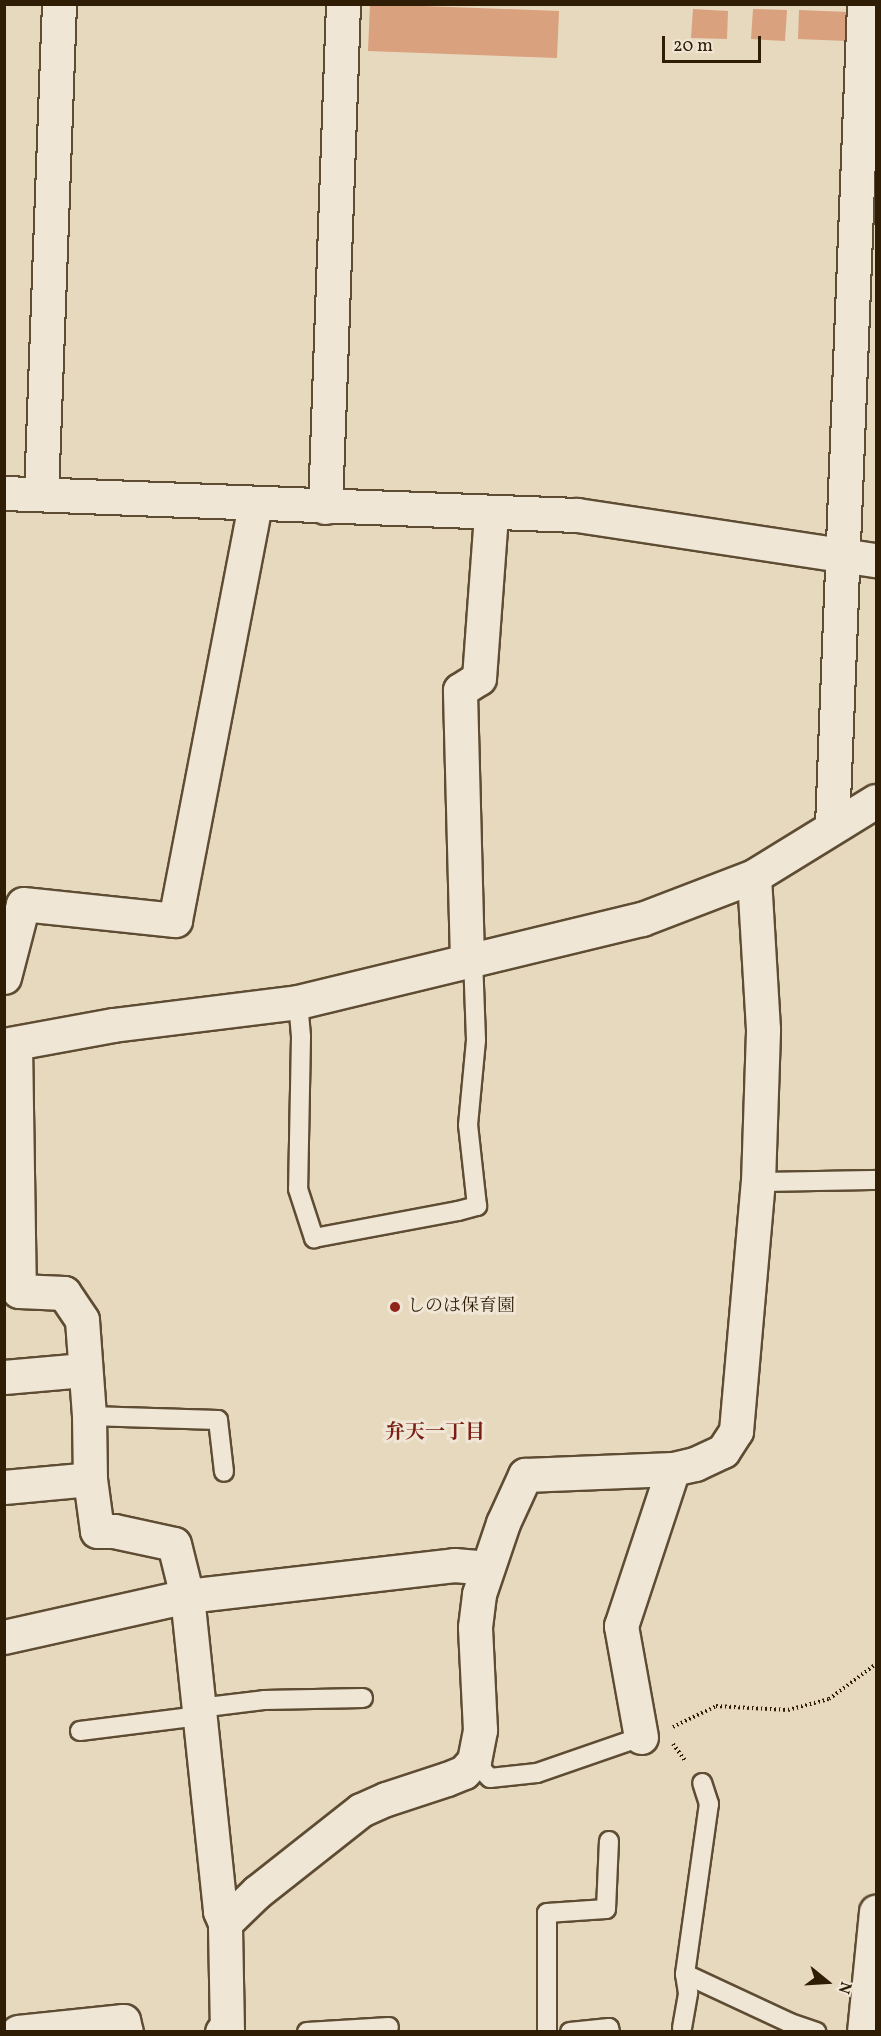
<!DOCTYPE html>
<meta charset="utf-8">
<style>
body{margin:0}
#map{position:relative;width:881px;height:2036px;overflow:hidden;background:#e7d9be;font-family:Vollkorn,"Noto Serif JP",serif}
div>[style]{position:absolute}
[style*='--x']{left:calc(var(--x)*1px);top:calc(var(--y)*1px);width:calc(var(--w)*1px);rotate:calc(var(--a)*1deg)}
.building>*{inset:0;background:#daa17e}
.path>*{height:4px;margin-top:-2px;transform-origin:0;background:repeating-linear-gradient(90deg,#301d05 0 1.5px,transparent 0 4.5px)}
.roads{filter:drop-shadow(2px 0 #5e4c33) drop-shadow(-2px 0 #5e4c33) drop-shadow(0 2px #5e4c33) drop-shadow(0 -2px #5e4c33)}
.service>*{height:18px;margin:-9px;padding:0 9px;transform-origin:9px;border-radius:9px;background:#efe6d5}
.minor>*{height:33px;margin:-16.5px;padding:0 16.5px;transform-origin:16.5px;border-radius:16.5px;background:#efe6d5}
.tertiary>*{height:33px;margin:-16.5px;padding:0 16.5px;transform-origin:16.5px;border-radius:16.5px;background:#efe6d5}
.dots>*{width:16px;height:16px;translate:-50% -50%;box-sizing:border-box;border:3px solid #efe6d5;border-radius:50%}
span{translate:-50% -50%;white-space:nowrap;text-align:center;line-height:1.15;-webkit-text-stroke:6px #efe6d5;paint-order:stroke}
.poi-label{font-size:18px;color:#301d05}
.left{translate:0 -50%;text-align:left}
.neighbourhood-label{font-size:20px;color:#7a1f14;font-weight:700}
.frame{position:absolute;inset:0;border:6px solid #301d05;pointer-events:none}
.north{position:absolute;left:797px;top:1952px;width:60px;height:60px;-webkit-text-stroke:4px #efe6d5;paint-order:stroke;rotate:108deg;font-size:16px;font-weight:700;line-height:24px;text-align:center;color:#301d05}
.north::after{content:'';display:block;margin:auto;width:21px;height:27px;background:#301d05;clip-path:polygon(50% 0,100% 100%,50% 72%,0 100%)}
.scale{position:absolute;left:662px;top:36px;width:99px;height:27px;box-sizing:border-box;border:3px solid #301d05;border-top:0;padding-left:8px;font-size:18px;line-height:21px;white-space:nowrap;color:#301d05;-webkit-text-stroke:4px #efe6d5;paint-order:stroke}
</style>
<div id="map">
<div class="building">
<div style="clip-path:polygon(370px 4px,559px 11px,557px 58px,368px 51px)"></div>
<div style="clip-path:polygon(693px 9px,728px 11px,727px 39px,691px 38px)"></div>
<div style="clip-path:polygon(753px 9px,787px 10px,785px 41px,751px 39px)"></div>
<div style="clip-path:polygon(799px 10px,848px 12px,847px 41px,798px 39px)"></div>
</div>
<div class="path">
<div style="--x:673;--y:1727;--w:48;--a:-26"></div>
<div style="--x:716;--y:1706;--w:72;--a:3.2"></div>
<div style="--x:788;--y:1710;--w:42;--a:-15"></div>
<div style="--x:829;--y:1699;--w:59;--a:-36.7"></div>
<div style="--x:673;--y:1744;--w:22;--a:54"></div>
</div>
<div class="roads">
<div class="service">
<div style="--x:298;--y:1002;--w:35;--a:85"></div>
<div style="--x:301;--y:1037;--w:152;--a:91.1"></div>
<div style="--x:298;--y:1189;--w:52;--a:71.9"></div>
<div style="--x:314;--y:1238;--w:147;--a:-10.6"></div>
<div style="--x:458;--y:1211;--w:20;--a:-15"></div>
<div style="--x:477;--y:1206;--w:81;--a:-96.3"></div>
<div style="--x:468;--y:1125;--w:85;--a:-84.6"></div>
<div style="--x:476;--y:1040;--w:81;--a:-92.1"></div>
<div style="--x:758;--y:1182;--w:118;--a:-1"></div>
<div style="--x:89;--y:1416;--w:129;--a:1.8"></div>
<div style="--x:218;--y:1420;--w:52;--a:83.4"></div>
<div style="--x:199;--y:1708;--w:65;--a:-7"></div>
<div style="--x:264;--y:1700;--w:99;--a:-1.2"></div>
<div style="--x:80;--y:1731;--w:120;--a:-7.2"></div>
<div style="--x:474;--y:1761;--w:23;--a:47"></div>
<div style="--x:490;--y:1778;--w:47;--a:-6.1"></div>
<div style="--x:537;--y:1773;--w:110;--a:-19.1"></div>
<div style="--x:685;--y:1974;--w:116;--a:25"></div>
<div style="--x:790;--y:2023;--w:28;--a:19"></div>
<div style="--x:682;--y:2028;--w:36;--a:-80"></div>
<div style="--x:688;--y:1993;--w:19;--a:-99"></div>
<div style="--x:685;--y:1974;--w:172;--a:-82"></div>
<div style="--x:709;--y:1804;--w:22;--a:-108"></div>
<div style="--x:307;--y:2032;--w:82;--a:-3.5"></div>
<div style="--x:547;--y:2032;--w:119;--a:-90"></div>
<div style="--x:547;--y:1913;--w:59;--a:-3.9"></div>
<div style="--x:606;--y:1909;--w:68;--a:-87.5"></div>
<div style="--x:570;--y:2032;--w:39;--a:-6"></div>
<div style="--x:609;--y:2028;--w:4;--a:76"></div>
</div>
<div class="minor">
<div style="--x:4;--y:493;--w:573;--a:2.2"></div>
<div style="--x:577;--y:515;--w:302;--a:8.6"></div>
<div style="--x:41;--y:494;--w:490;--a:-87.9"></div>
<div style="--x:325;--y:507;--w:503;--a:-87.95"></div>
<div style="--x:832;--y:826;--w:823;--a:-87.77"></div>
<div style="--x:467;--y:960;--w:270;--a:-91.5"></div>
<div style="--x:460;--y:690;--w:22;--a:-32"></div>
<div style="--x:479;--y:678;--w:165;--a:-85.8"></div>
<div style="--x:4;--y:977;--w:75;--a:-75.4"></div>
<div style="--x:23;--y:904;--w:153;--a:6"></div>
<div style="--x:175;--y:920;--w:424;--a:-79.1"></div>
<div style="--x:15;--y:1044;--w:247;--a:89.1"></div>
<div style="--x:19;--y:1291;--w:45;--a:2.5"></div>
<div style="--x:64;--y:1293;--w:32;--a:56"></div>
<div style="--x:82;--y:1320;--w:96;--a:85.8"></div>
<div style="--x:89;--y:1416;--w:63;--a:89.1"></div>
<div style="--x:90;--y:1479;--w:52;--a:82.3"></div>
<div style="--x:97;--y:1531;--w:17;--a:0"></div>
<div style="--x:114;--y:1531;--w:61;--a:12.2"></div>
<div style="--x:174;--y:1544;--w:54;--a:76"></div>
<div style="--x:187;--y:1596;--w:317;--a:84"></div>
<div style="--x:220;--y:1911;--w:13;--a:67"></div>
<div style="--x:4;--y:1045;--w:111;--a:-10.4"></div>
<div style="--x:113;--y:1025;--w:186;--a:-7.1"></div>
<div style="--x:298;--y:1002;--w:354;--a:-13.6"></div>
<div style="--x:642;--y:919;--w:120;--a:-21"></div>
<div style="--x:754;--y:876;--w:143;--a:-31.6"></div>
<div style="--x:4;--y:1377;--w:80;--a:-5"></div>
<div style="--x:4;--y:1487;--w:86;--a:-5.3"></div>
<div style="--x:4;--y:1637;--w:188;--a:-12.6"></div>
<div style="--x:187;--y:1596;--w:269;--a:-6.6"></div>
<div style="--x:454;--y:1565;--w:32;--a:5"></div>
<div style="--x:641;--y:1737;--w:113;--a:-100.2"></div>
<div style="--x:621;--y:1626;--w:165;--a:-71.7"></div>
<div style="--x:18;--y:2032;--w:106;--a:-6"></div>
<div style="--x:123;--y:2021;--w:11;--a:75"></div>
<div style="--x:222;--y:2032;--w:5;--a:-11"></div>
<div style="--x:227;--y:2031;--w:108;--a:-91.1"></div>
<div style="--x:225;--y:1923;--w:45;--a:-44.1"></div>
<div style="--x:257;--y:1892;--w:132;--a:-38.3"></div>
<div style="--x:361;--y:1810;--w:27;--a:-24"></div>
<div style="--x:386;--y:1799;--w:64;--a:-18.2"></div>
<div style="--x:447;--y:1779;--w:18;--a:-22"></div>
<div style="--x:464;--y:1772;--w:15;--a:-48"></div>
<div style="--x:474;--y:1761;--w:32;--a:-79"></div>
<div style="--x:480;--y:1730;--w:103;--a:-92.8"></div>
<div style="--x:475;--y:1627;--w:33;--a:-83"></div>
<div style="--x:479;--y:1594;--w:75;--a:-71.3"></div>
<div style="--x:503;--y:1523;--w:53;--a:-65.4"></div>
<div style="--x:525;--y:1475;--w:148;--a:-2.3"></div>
<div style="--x:673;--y:1469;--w:23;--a:-13"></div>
<div style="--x:695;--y:1464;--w:31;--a:-25"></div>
<div style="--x:723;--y:1451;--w:24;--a:-57"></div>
<div style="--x:736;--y:1431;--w:250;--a:-85"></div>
<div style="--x:758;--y:1182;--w:153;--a:-88.1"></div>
<div style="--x:763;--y:1029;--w:153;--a:-93.4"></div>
</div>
<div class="tertiary">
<div style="--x:864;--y:2032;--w:121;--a:-84.3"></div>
</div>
</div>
<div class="dots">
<div style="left:395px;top:1307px;background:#8f2418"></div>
</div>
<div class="poi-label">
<span class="left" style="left:407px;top:1307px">しのは保育園</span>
</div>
<div class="neighbourhood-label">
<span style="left:435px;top:1433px">弁天一丁目</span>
</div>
<div class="frame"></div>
<div class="north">N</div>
<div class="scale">20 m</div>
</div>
